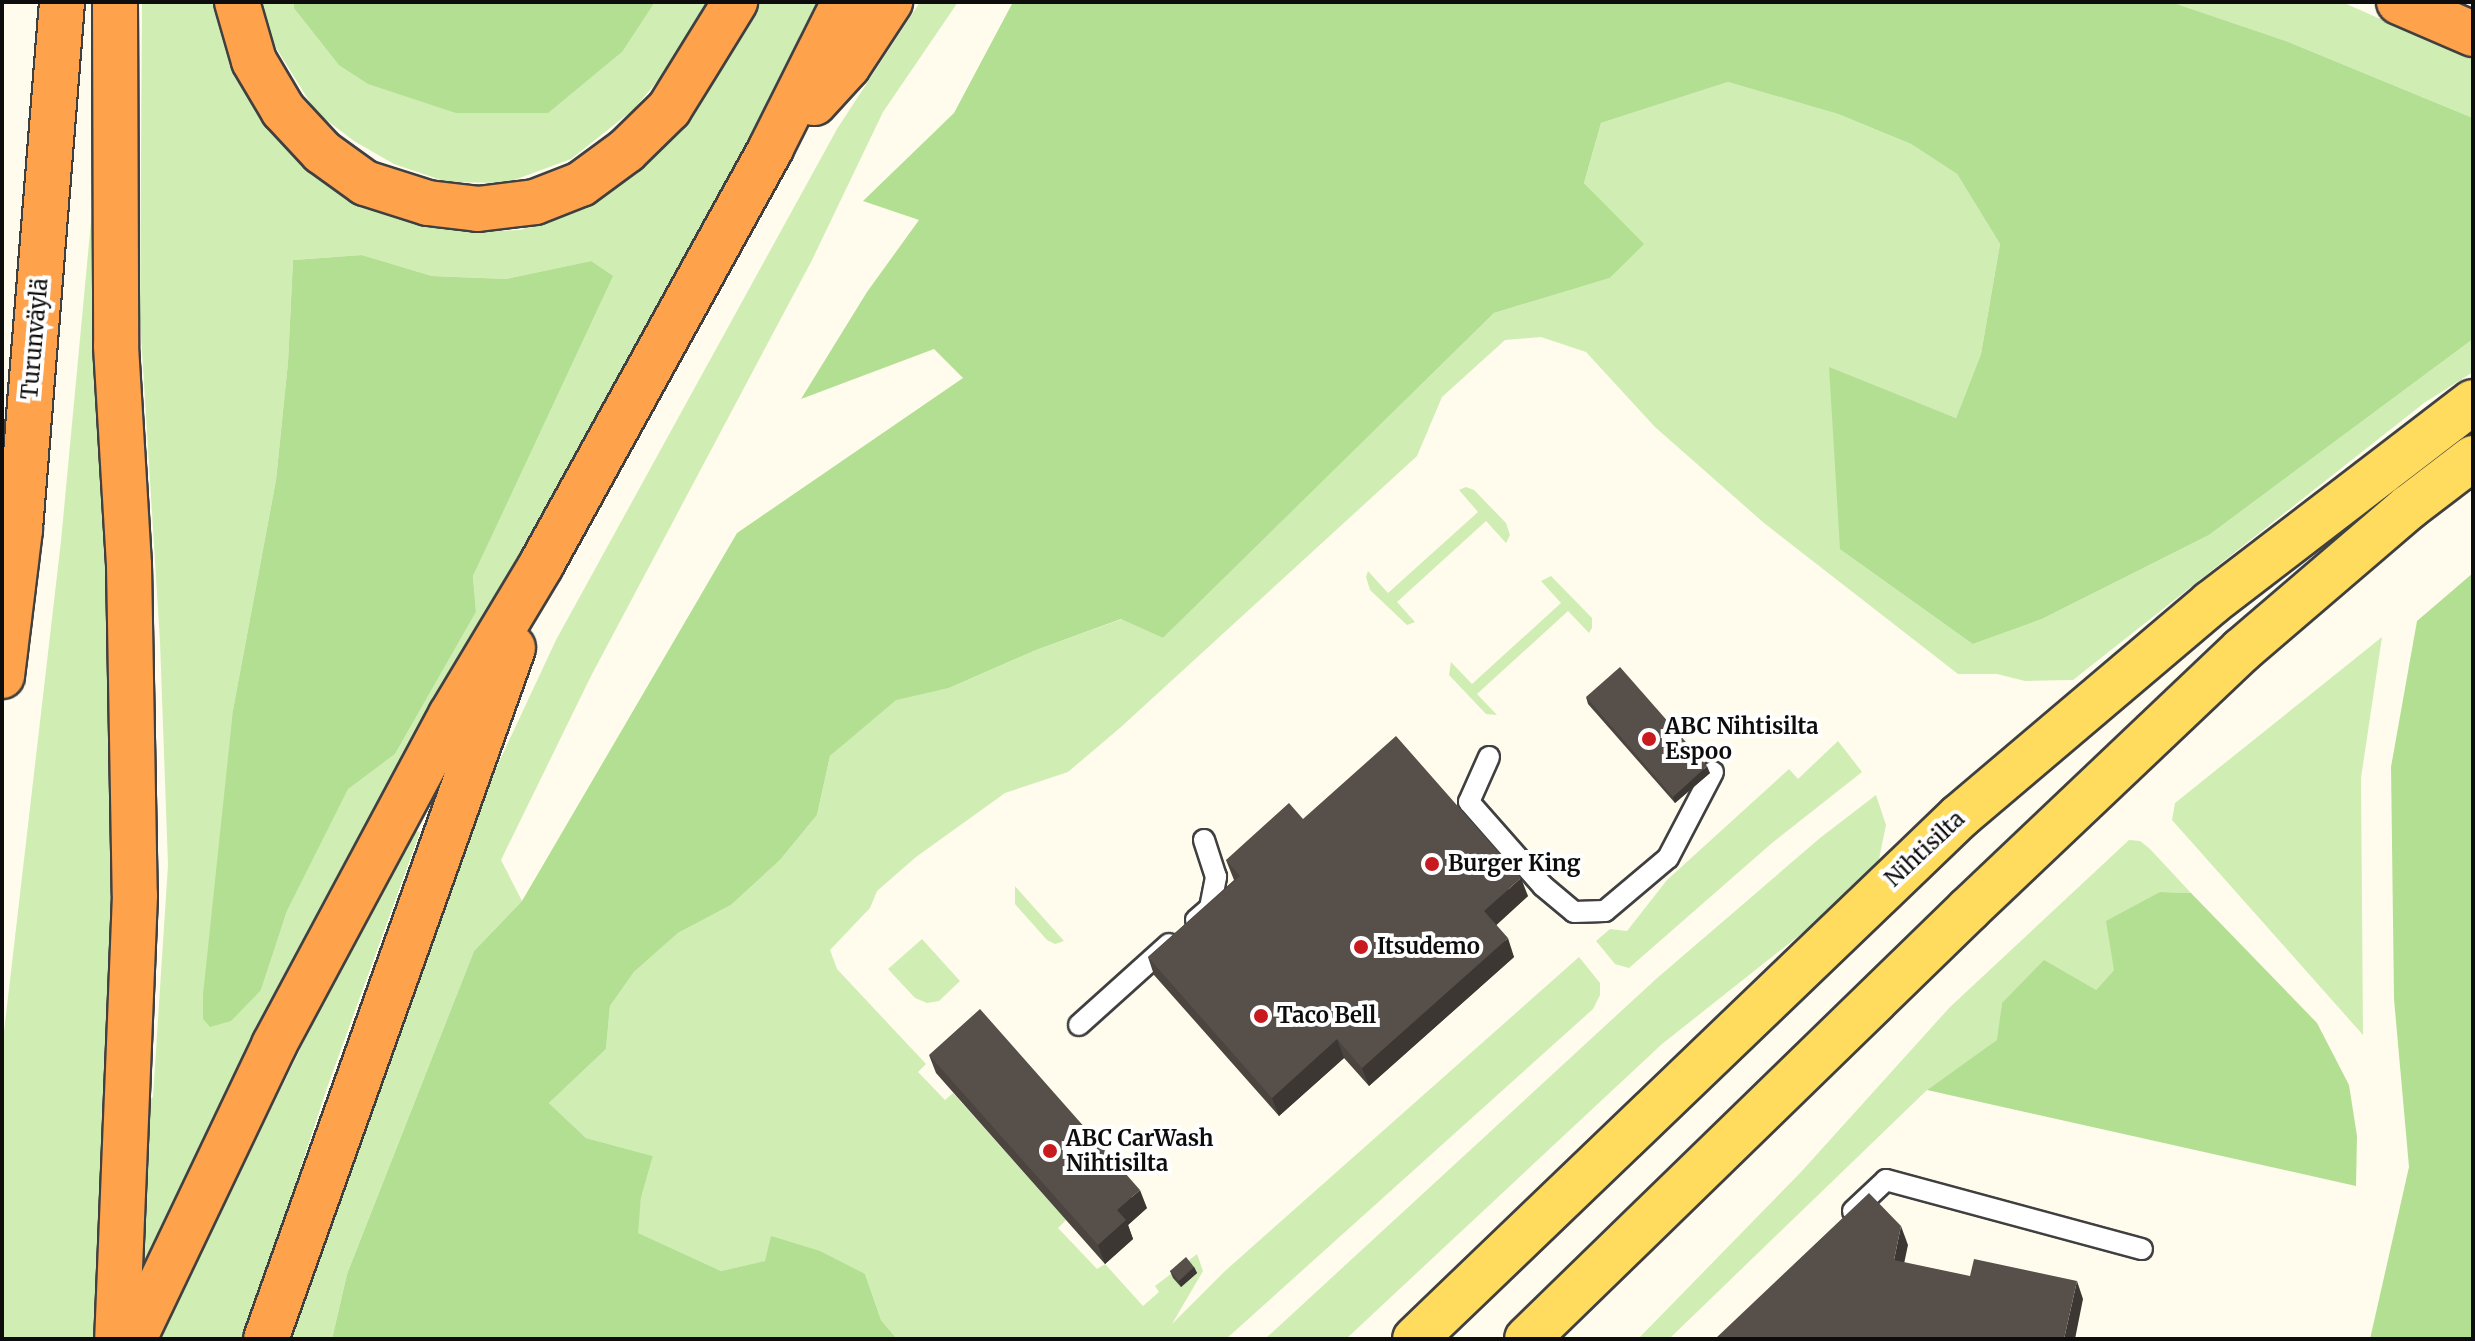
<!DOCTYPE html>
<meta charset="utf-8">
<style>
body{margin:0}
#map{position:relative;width:2475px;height:1341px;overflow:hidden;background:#fffcee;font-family:Merriweather,serif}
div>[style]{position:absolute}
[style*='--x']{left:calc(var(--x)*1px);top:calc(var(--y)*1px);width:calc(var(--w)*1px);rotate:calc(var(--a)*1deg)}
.green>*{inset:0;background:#d0edb4}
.forest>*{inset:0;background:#b3df92}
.roads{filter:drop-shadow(2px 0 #404040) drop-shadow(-2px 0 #404040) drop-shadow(0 2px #404040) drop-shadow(0 -2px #404040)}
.lane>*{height:20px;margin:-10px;padding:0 10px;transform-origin:10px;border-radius:10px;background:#fff}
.primary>*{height:44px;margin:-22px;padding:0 22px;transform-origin:22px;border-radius:22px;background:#ffdb5e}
.highway>*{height:44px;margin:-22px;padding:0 22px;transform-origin:22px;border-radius:22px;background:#ffa24c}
.wall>*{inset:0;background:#4b443f}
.shaded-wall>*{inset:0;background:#3d3733}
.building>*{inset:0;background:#574f49}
.dots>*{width:22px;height:22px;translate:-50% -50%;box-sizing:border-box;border:4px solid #fff;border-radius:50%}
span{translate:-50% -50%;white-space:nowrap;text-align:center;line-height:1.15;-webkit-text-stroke:8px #fff;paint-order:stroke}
.street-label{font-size:22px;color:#0d0d0d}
.poi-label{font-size:22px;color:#0d0d0d;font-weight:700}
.left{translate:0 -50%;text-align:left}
.frame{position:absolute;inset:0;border:4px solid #0d0d0d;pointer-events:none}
</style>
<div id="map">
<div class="green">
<div style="clip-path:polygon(evenodd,142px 2px,214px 2px,237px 78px,256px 113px,289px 151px,330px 184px,417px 222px,469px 232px,520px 230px,555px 219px,612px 184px,752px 2px,827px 2px,180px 1189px,110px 1339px,2px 1339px,2px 1049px,61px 541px,92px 211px,118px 875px,105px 1137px,153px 1097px,168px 865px,160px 642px,140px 319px,142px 2px,362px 255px,432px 276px,506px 279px,591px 261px,503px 510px,473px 576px,476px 612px,395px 754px,348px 788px,287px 911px,261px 990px,233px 710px,276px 480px,288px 362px,293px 260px,362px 255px)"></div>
<div style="clip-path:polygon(260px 2px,294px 2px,295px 8px,623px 51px,655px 2px,707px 2px,683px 50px,634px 109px,571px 159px,506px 183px,447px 182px,394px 164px,354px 141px,316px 112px,275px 46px)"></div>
<div style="clip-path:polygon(920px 2px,958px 2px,883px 112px,812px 260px,591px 676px,501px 860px,522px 901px,474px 951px,347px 1274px,332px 1339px,291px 1339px,397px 1018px,477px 809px,556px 640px,837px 129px)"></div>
<div style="clip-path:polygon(2171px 2px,2342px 2px,2473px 60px,2473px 118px,2286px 41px)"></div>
<div style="clip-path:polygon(1728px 82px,1838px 114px,1911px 144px,1957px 174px,2000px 244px,1981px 354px,1956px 418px,1829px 368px,1973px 644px,2042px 619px,2209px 535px,2473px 339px,2473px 372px,2424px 403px,2073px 680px,2025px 681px,1997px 674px,1958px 674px,1764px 523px,1655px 427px,1586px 352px,1541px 337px,1505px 340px,1442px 397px,1417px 456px,1121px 727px,1068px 772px,1005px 793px,916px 857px,877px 891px,870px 908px,830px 950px,837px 969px,926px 1064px,918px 1072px,945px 1100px,953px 1093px,1066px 1220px,1058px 1228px,1097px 1269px,1105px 1264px,1143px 1306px,1159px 1292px,1155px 1286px,1197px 1254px,1203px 1271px,1172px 1324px,1225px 1271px,1579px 957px,1600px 983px,1600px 995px,1593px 1009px,1226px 1339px,897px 1339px,881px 1320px,865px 1274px,766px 1261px,721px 1271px,637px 1233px,641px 1198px,653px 1156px,586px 1138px,549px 1103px,606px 1049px,610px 1006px,634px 972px,678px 933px,731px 905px,780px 860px,817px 815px,830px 756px,896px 699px,949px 688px,1036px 650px,1122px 619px,1163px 638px,1494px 313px,1610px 278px,1643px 244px,1584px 183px,1601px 123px)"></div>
<div style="clip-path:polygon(1466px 487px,1474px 490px,1506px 523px,1510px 535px,1506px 543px,1486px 521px,1397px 602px,1415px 622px,1407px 625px,1370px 590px,1366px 577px,1368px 571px,1388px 593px,1478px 512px,1459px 490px)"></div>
<div style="clip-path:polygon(1551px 576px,1592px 618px,1592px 628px,1589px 633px,1568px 611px,1477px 694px,1497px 715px,1486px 714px,1449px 675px,1451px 662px,1472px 684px,1561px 603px,1541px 581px)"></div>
<div style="clip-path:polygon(2382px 637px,2361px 778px,2363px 1035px,2172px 820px,2175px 803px)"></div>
<div style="clip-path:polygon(1838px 741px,1862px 772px,1772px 843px,1629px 968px,1615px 964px,1596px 941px,1610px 929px,1627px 931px,1667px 880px,1789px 769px,1798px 779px)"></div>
<div style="clip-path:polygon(1876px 795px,1886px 825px,1879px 859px,1854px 892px,1662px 1044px,1346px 1339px,1265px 1339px,1656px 979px,1820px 838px)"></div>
<div style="clip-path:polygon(416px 831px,420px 832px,328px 1085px,244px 1339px,159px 1339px,311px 1027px)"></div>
<div style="clip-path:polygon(2129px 840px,2140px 841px,2150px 849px,2191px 893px,2160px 892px,2114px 970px,2096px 990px,2002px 1003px,1998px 1040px,1927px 1090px,1669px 1339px,1638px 1339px,1801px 1172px,1950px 1007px)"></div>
<div style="clip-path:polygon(1015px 886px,1039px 913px,1064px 941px,1055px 944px,1047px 940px,1015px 904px)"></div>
<div style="clip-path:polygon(922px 939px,960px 981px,939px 1001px,927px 1003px,915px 998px,888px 969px)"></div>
</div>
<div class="forest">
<div style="clip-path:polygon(294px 2px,655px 2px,623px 51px,548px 113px,456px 113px,368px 84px,339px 65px,294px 8px)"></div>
<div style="clip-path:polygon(1013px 2px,2171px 2px,2286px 41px,2473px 118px,2473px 339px,2209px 535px,2042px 619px,1973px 644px,1840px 549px,1829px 367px,1956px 418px,1981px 354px,2000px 244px,1957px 174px,1911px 144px,1838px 114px,1728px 82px,1601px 123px,1584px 183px,1644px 244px,1610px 278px,1494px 313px,1163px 638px,1121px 619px,1036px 650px,949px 688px,896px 700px,830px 756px,817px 815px,780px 860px,731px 905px,678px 933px,634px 972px,610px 1006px,606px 1049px,549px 1103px,586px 1138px,653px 1156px,641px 1198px,638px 1233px,721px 1271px,765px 1261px,771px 1236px,820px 1251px,865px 1274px,881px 1320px,897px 1339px,332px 1339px,347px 1274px,474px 951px,522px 901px,737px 533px,963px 378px,934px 349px,801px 399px,867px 292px,919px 220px,863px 201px,954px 113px)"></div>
<div style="clip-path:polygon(362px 255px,432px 276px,506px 279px,591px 261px,613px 276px,473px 576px,476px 612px,395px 754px,348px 789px,287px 911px,261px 990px,231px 1021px,210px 1027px,203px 1019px,203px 995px,233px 710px,276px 480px,288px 362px,293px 260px)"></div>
<div style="clip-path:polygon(2473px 573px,2473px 1339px,2370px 1339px,2409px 1167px,2394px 999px,2391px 767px,2417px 621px)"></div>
<div style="clip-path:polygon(2160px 892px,2191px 893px,2317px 1023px,2349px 1085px,2357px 1136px,2356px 1186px,1927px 1090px,1997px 1040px,2002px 1003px,2044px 960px,2096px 990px,2114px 970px,2106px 921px)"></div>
</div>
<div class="roads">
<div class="lane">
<div style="--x:1489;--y:757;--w:49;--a:114"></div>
<div style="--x:1469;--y:802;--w:112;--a:48.6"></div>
<div style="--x:1543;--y:886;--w:40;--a:40"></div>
<div style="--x:1574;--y:912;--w:31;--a:-2"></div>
<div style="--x:1605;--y:911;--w:82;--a:-40.1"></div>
<div style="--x:1668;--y:858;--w:97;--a:-62.4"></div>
<div style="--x:1196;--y:920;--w:18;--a:-41"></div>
<div style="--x:1210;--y:908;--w:32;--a:-79"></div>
<div style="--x:1216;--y:877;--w:39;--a:-108"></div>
<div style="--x:1079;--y:1025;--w:121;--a:-42"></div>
<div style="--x:1853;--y:1211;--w:45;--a:-43.2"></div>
<div style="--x:1886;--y:1180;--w:265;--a:15.1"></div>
</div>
<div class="primary">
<div style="--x:1415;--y:1339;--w:755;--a:-43.82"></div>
<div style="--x:1960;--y:816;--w:329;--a:-40.3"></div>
<div style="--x:2211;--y:603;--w:330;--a:-37.5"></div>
<div style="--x:1527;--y:1339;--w:617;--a:-44.21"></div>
<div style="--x:1969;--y:909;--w:376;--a:-43.5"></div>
<div style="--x:2242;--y:650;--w:220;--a:-40.6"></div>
<div style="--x:2409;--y:507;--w:81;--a:-37.4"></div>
</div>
<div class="highway">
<div style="--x:115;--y:2;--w:344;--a:89.8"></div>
<div style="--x:116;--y:346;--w:219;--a:86.6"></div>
<div style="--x:129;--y:565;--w:330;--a:89"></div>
<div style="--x:135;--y:895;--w:444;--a:92.3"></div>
<div style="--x:237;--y:2;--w:61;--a:73.9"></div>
<div style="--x:254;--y:61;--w:57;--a:59.4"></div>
<div style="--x:283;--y:110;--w:57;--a:47.1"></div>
<div style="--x:322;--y:152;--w:53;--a:35.8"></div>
<div style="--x:365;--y:183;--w:66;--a:17.6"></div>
<div style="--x:428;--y:203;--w:50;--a:6.8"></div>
<div style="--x:478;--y:209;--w:57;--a:-7"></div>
<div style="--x:535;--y:202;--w:49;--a:-21.4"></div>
<div style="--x:581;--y:184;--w:56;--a:-36.3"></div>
<div style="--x:626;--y:151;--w:60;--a:-44.3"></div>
<div style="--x:669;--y:109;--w:126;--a:-58.3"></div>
<div style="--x:2399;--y:2;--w:81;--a:23.4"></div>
<div style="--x:814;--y:103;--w:50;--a:-47.4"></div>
<div style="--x:848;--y:66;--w:77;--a:-56.7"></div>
<div style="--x:2;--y:676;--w:148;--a:-83"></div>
<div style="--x:20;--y:529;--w:529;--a:-85.44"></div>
<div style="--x:134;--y:1339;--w:326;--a:-64.5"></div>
<div style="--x:274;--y:1045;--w:374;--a:-61.8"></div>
<div style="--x:451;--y:715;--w:175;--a:-59"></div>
<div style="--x:541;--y:565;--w:476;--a:-61.1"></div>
<div style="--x:771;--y:148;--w:163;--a:-63.4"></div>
<div style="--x:266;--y:1339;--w:734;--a:-70.33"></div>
</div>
</div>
<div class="wall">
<div style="clip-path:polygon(1586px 697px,1710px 773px,1675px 803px,1588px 704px)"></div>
<div style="clip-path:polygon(1303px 819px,1528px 896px,1496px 925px,1514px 957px,1369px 1086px,1344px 1058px,1279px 1116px,1154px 975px,1148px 957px,1234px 880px,1226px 860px)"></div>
<div style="clip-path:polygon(929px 1055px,1147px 1208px,1128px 1225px,1133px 1239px,1105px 1264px,936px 1073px)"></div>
<div style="clip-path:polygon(1194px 1267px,1197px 1273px,1181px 1287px,1173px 1278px,1170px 1271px)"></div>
</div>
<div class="shaded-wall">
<div style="clip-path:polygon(1707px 766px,1710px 773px,1675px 803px,1673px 797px)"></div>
<div style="clip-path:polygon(1521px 878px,1528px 896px,1491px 930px,1484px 911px)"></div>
<div style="clip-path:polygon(1508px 938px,1514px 957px,1369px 1086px,1362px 1068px)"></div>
<div style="clip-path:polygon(1337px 1039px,1344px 1058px,1279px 1116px,1272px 1098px)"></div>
<div style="clip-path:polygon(1140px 1190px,1147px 1208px,1128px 1225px,1133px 1239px,1105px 1264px,1098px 1245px,1117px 1210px)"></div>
<div style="clip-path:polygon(1901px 1226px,1908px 1245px,1901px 1278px,1894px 1260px)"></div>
<div style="clip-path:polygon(1194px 1267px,1197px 1273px,1181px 1287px,1179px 1281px)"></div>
<div style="clip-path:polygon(2077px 1281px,2083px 1299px,2075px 1339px,2064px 1339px)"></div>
</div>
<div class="building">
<div style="clip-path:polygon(1620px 667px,1707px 766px,1673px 797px,1586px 697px)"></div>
<div style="clip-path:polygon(1396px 736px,1521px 878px,1484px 911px,1508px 938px,1362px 1068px,1337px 1039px,1272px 1098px,1148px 957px,1240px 876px,1226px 860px,1258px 831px,1289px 803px,1303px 819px)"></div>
<div style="clip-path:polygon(980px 1009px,1140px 1190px,1117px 1210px,1126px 1220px,1098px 1245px,929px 1055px)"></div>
<div style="clip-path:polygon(1869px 1193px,1901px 1226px,1894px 1260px,1970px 1276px,1974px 1259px,2077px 1281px,2064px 1339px,1715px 1339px)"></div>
<div style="clip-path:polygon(1186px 1257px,1194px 1267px,1179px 1281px,1170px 1271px)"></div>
</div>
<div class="dots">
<div style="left:1649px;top:739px;background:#c81b1f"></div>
<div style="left:1432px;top:864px;background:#c81b1f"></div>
<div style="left:1361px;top:947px;background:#c81b1f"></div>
<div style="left:1261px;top:1016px;background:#c81b1f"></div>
<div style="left:1050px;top:1151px;background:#c81b1f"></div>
</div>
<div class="street-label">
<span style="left:35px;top:339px;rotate:-85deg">Turunväylä</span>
<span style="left:1925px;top:849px;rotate:-43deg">Nihtisilta</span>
</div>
<div class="poi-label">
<span class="left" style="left:1665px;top:739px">ABC Nihtisilta<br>Espoo</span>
<span class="left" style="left:1448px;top:864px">Burger King</span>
<span class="left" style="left:1377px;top:947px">Itsudemo</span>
<span class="left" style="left:1277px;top:1016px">Taco Bell</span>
<span class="left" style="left:1066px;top:1151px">ABC CarWash<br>Nihtisilta</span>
</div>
<div class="frame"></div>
</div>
